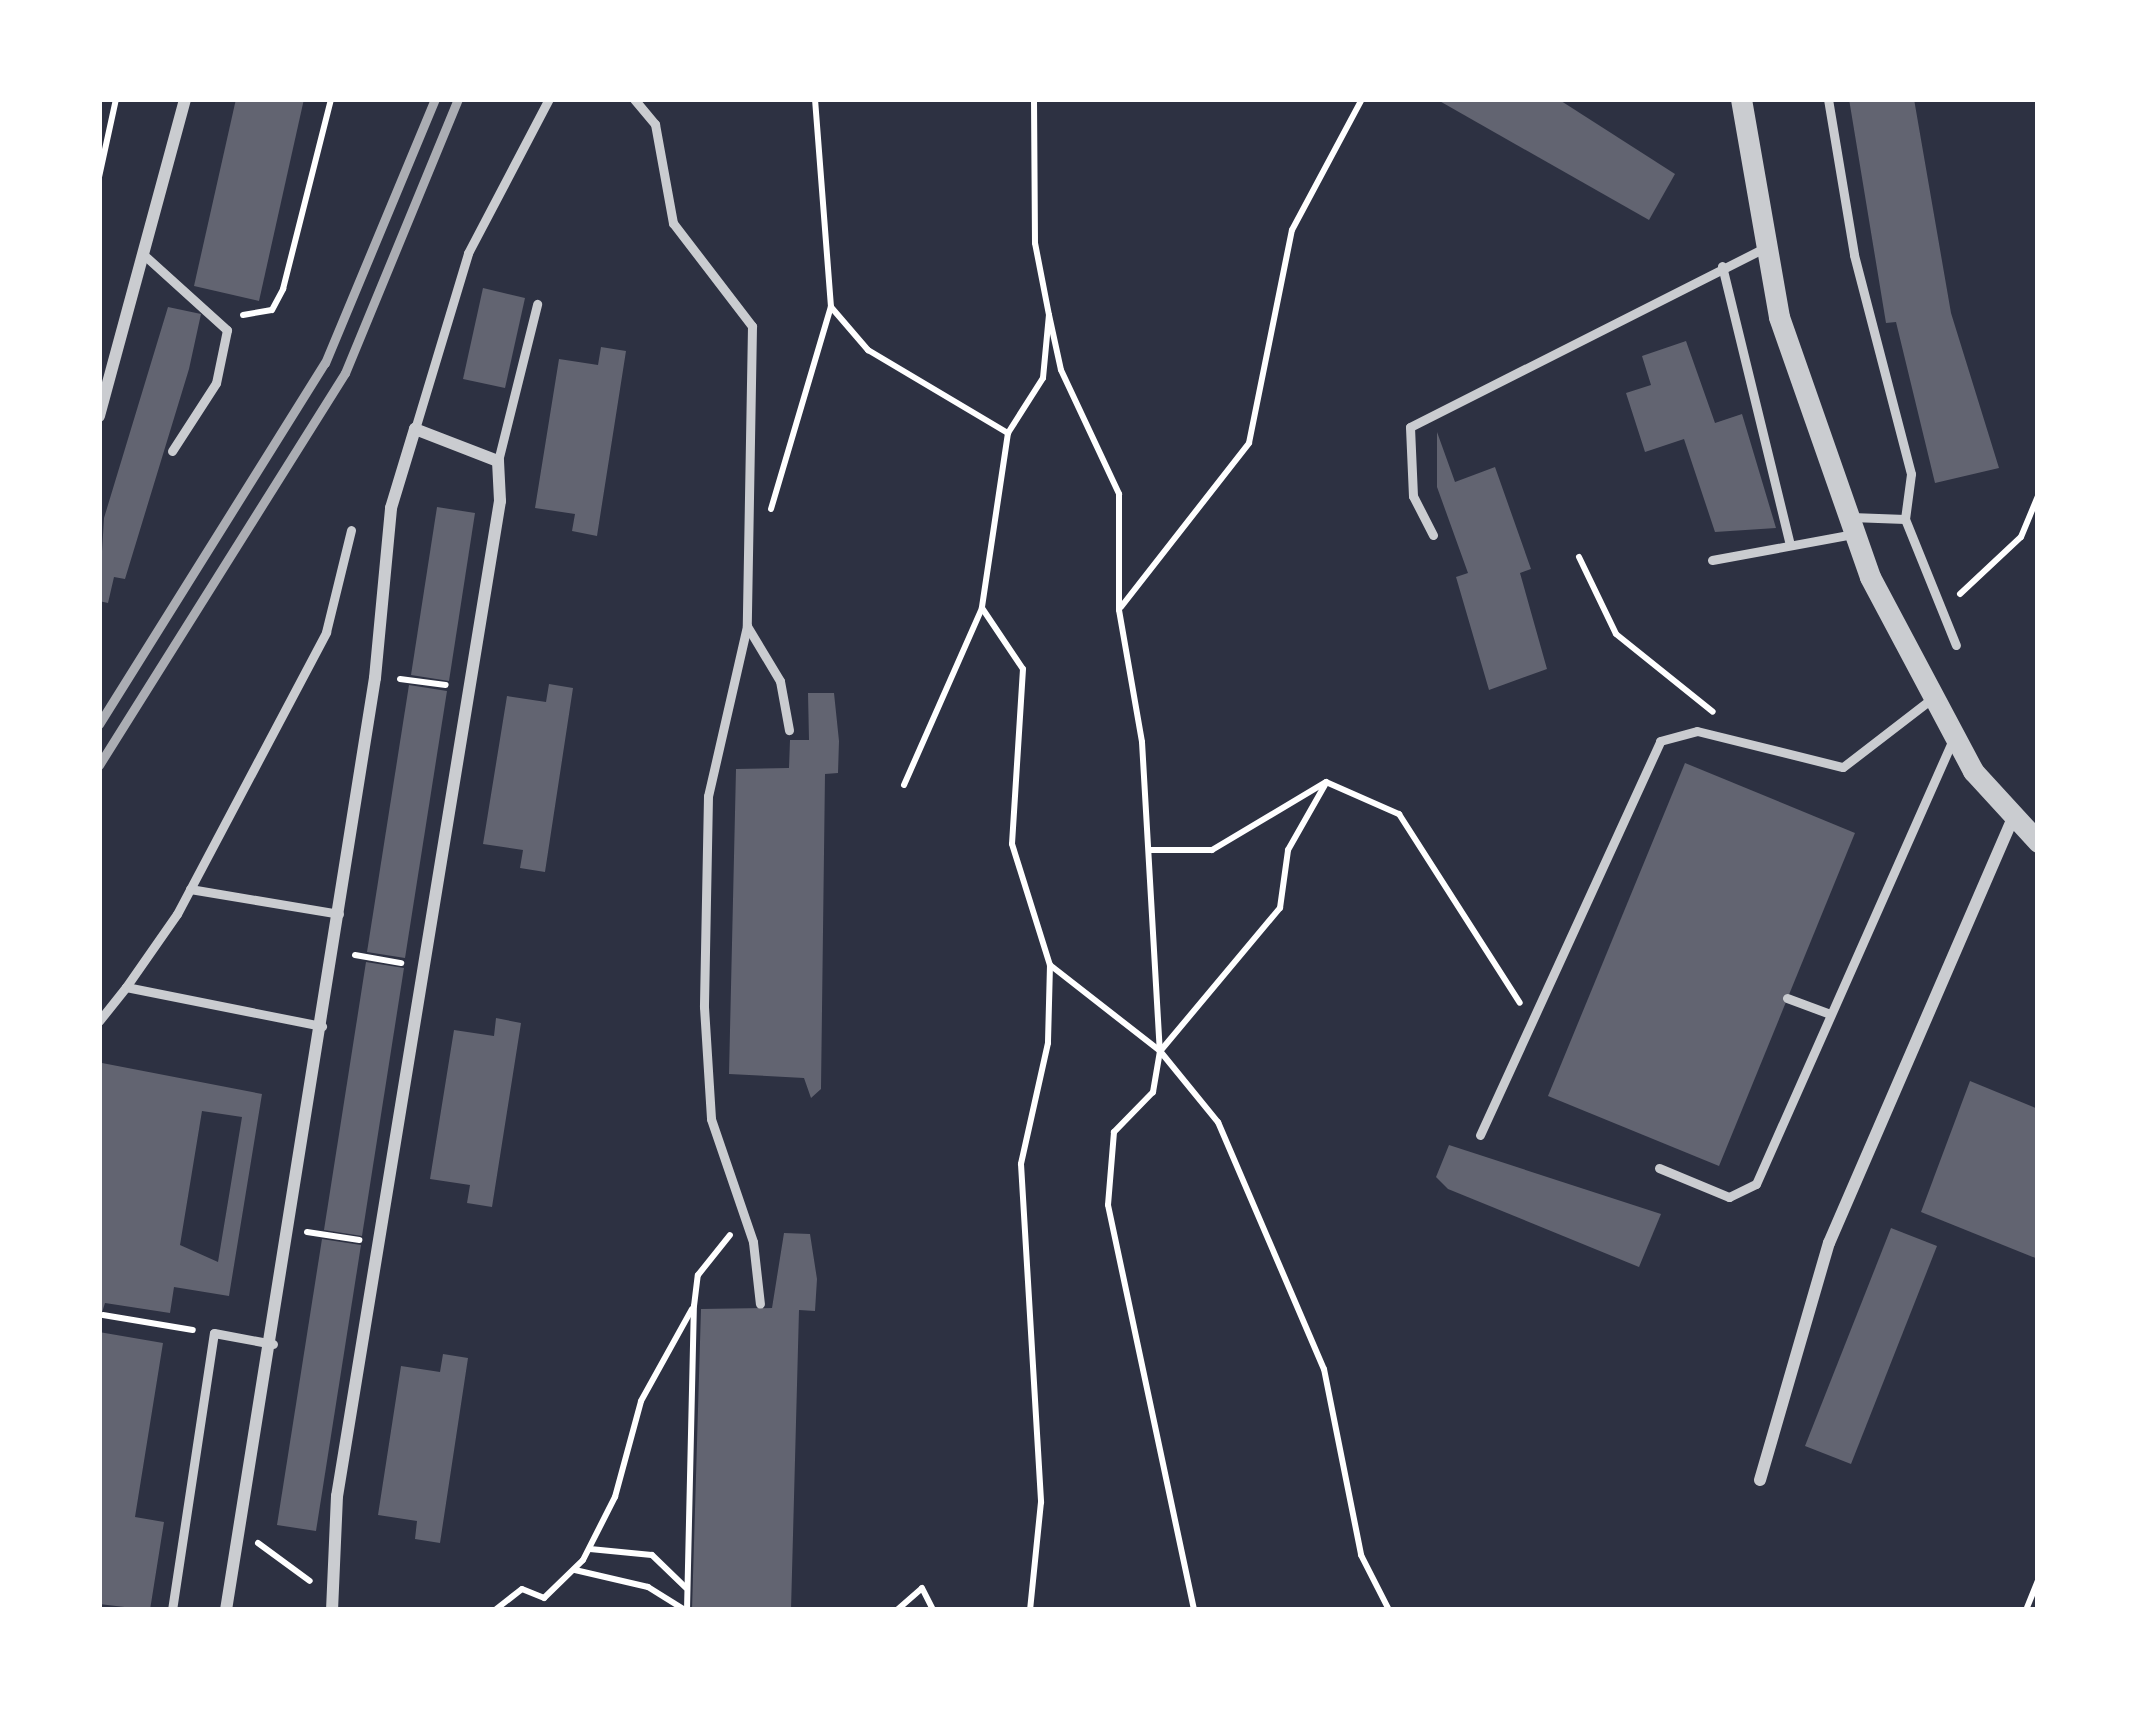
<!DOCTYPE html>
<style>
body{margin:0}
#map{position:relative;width:2137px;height:1709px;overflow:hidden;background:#2d3142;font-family:"Sofia Sans Condensed",sans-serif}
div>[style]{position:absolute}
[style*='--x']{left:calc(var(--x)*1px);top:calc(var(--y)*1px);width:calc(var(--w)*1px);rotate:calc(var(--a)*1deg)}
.building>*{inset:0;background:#626471}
.path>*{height:6px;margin:-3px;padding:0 3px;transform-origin:3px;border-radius:3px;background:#fff}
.service>*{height:9px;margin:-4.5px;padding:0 4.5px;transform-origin:4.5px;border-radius:4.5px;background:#caccd0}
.minor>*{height:12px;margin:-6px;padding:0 6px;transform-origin:6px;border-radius:6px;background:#caccd0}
.tertiary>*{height:21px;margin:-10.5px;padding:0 10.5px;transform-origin:10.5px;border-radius:10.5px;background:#caccd0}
.rail>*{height:9px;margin:-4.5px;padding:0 4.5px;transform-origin:4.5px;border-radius:4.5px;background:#abadb3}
span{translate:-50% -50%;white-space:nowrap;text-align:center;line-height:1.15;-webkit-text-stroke:9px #fff;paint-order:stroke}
.frame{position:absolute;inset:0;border:102px solid #fff;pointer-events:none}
</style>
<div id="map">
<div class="building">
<div style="clip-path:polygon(236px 99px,304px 99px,259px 301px,194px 286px)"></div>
<div style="clip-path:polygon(1436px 99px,1558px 99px,1675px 174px,1649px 220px)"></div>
<div style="clip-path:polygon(1849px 99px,1914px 99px,1951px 313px,1999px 468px,1935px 483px,1896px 322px,1886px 323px)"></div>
<div style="clip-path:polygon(483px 288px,525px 298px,505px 388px,463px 379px)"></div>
<div style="clip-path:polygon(168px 307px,201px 314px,189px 369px,125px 579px,114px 577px,108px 603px,99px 601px,104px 518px)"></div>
<div style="clip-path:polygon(1686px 341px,1715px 423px,1742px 414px,1776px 528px,1715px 532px,1684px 439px,1645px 452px,1626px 393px,1651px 385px,1642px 356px)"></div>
<div style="clip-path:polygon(601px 347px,626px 351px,597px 536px,572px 531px,575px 514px,535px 508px,559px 359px,598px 365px)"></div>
<div style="clip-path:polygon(1437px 432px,1455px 482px,1495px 467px,1531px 569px,1520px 573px,1547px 669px,1489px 690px,1456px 577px,1468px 573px,1437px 487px)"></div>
<div style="clip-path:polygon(437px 507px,475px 513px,449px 681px,411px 675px)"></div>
<div style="clip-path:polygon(549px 684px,573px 688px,545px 872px,520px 868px,523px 850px,483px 844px,507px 696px,546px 702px)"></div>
<div style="clip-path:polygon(409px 685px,447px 691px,405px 958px,367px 952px)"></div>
<div style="clip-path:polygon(808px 693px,834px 693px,839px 741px,838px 773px,825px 774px,821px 1089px,811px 1098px,804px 1078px,729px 1074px,736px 769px,789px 768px,790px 740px,809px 740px)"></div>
<div style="clip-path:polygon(1685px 763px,1855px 833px,1719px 1166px,1548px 1096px)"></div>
<div style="clip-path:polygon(366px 962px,404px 968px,362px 1236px,324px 1230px)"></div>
<div style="clip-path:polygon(496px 1018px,521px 1023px,492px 1207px,467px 1203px,470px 1185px,430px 1179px,454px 1030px,494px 1036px)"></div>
<div style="clip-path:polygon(evenodd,102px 1063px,262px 1094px,229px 1296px,174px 1287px,170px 1313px,105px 1303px,99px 1322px,102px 1063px,202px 1111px,242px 1117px,218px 1262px,180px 1245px,202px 1111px)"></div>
<div style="clip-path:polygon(1970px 1081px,2038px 1109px,2038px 1259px,1921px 1212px)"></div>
<div style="clip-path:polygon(1449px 1145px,1661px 1214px,1639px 1267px,1448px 1189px,1436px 1177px)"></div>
<div style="clip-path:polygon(1891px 1228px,1937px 1246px,1851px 1464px,1805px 1446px)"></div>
<div style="clip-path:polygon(784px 1233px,810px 1234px,817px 1279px,815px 1311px,799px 1310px,791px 1610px,692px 1610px,701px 1309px,772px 1308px)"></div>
<div style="clip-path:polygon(322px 1239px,361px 1245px,316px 1531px,277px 1525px)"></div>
<div style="clip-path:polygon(99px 1332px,163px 1343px,135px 1517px,164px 1522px,150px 1610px,99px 1604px)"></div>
<div style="clip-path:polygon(443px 1354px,468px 1358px,440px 1543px,415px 1539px,417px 1521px,378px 1515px,401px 1366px,440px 1372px)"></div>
</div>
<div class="path">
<div style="--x:99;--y:177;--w:80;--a:-77.7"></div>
<div style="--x:831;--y:307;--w:57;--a:49.3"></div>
<div style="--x:868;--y:350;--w:163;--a:30.7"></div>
<div style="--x:1008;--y:433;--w:65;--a:-57.5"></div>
<div style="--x:1043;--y:378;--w:63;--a:-84.6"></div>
<div style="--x:1049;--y:315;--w:73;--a:-101"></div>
<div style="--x:1035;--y:243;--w:144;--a:-90.4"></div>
<div style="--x:243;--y:315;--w:29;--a:-10"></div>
<div style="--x:272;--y:310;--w:24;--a:-62"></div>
<div style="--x:283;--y:289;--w:196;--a:-75.8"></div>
<div style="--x:1049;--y:315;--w:56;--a:77.7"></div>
<div style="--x:1061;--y:370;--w:137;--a:64.9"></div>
<div style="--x:1119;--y:494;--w:116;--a:90"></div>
<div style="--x:1119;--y:610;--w:134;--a:80.1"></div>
<div style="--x:1142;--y:742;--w:310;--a:86.7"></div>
<div style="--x:1160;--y:1051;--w:42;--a:99.7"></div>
<div style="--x:1153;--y:1092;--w:56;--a:134.3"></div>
<div style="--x:1114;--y:1132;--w:73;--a:94.7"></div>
<div style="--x:1108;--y:1205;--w:414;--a:78"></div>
<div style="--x:1008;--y:433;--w:177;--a:98.5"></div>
<div style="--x:982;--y:608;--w:73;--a:56.1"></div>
<div style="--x:1023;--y:669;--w:175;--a:93.6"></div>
<div style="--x:1012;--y:844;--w:127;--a:72.6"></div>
<div style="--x:1050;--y:965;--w:78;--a:91.5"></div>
<div style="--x:1048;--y:1043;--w:124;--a:102.6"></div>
<div style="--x:1021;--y:1164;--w:339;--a:86.6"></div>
<div style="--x:1041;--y:1502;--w:109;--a:95.8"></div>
<div style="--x:771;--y:509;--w:211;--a:-73.5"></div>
<div style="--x:831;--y:307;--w:209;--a:-94.4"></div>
<div style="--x:1579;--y:557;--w:85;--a:64.3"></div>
<div style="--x:1616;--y:634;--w:124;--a:38.8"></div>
<div style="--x:1960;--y:594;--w:83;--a:-43.1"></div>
<div style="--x:2021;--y:537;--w:44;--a:-67.5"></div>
<div style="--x:1121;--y:607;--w:208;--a:-52"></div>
<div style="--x:1249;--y:443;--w:217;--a:-78.6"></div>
<div style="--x:1292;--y:230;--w:149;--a:-61.9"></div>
<div style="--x:400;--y:679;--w:46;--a:7.4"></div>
<div style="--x:904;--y:785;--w:193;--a:-66.2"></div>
<div style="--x:99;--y:828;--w:26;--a:90"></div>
<div style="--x:1149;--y:850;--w:63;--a:0"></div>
<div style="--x:1212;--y:850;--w:133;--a:-30.8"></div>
<div style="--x:1326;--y:782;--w:80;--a:23.7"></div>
<div style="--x:1399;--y:814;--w:224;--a:57.4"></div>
<div style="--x:355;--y:955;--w:47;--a:9.9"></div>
<div style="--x:1050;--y:965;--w:140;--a:38"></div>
<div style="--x:1160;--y:1051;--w:92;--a:50.8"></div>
<div style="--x:1218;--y:1122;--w:269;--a:66.8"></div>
<div style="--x:1324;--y:1369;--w:190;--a:78.7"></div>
<div style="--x:1361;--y:1555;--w:62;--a:63"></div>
<div style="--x:1162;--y:1049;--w:184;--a:-50.1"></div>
<div style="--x:1280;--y:908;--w:59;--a:-82.1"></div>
<div style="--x:1288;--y:850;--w:75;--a:-60.4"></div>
<div style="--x:307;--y:1232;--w:53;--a:8.7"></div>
<div style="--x:103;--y:1315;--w:91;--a:9.5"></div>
<div style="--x:258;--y:1543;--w:64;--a:36.2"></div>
<div style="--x:590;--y:1549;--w:62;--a:5.5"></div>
<div style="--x:652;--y:1555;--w:47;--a:44.1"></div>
<div style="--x:575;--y:1570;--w:75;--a:13.1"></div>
<div style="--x:648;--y:1587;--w:44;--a:31.9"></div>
<div style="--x:495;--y:1610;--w:34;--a:-38"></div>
<div style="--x:522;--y:1589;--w:24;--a:22"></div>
<div style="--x:544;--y:1598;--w:54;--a:-44.3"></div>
<div style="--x:583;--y:1560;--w:71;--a:-63.1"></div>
<div style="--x:615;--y:1497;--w:99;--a:-74.8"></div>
<div style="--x:641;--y:1401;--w:105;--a:-61"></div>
<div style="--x:687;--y:1610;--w:304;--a:-88.7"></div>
<div style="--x:694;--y:1306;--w:31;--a:-83"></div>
<div style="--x:698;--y:1275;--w:51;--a:-51.3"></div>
<div style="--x:897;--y:1610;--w:33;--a:-41"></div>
<div style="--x:922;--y:1588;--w:25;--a:63"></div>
<div style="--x:2026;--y:1610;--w:32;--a:-68"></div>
</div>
<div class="service">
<div style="--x:634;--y:99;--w:33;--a:50"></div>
<div style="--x:655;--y:124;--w:101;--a:79.7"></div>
<div style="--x:673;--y:223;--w:130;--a:52.5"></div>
<div style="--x:752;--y:326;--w:300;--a:91"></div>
<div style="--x:747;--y:626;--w:174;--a:102.9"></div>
<div style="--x:708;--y:796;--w:211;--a:91.1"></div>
<div style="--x:704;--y:1007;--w:112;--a:86.4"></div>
<div style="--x:711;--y:1119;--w:130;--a:71.1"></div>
<div style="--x:753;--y:1242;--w:62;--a:83.6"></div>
<div style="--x:1828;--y:99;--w:158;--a:80.5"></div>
<div style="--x:1854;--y:255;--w:226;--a:75.4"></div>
<div style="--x:1911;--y:474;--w:45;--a:97.6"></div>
<div style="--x:1905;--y:519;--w:136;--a:68"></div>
<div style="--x:144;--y:255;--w:112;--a:42.1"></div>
<div style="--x:227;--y:330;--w:54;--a:101.7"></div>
<div style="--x:216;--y:383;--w:81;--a:122.9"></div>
<div style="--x:1722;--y:266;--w:287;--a:76.3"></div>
<div style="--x:415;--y:429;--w:184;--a:-73.2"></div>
<div style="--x:468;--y:253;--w:174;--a:-62.3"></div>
<div style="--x:498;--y:461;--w:162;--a:-76"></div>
<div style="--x:1851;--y:517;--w:54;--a:2.1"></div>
<div style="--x:1433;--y:535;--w:44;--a:-117.1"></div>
<div style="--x:1413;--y:496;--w:69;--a:-92.5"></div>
<div style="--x:1410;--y:427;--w:398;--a:-26.8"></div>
<div style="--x:1712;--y:560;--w:143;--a:-10.4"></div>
<div style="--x:747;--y:626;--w:64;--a:59"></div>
<div style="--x:780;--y:681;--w:50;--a:79.6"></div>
<div style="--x:190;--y:889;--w:151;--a:9.5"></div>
<div style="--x:126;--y:987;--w:89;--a:-55.1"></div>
<div style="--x:177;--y:914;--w:319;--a:-62.1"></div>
<div style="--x:326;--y:632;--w:105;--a:-76.2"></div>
<div style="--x:1787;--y:998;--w:46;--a:20.4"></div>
<div style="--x:99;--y:1021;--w:43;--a:-51.5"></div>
<div style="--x:126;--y:987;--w:200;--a:11.3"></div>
<div style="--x:1480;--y:1135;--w:433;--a:-65.4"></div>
<div style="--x:1660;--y:741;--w:38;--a:-15"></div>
<div style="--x:1697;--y:731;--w:150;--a:13.9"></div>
<div style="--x:1843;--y:767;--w:110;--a:-37.6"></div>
<div style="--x:1659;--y:1168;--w:76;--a:22.5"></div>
<div style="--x:1729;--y:1197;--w:30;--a:-26"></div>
<div style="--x:1756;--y:1184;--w:487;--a:-66.1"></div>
<div style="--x:172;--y:1610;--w:280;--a:-81.4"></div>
<div style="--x:214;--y:1333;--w:60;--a:10.6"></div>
</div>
<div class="minor">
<div style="--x:99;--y:416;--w:328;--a:-74.8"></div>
<div style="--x:1760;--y:1480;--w:247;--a:-73.8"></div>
<div style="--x:1829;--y:1243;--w:463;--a:-66.6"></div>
<div style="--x:226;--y:1610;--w:944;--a:-80.92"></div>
<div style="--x:375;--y:678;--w:171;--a:-84.6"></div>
<div style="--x:391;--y:508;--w:83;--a:-73.1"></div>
<div style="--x:415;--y:429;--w:89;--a:21.1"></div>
<div style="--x:498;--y:461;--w:40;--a:87.1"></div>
<div style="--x:500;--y:501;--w:1008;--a:99.3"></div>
<div style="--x:337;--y:1496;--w:114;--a:92.5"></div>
</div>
<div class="tertiary">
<div style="--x:1741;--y:99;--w:221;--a:80.1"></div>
<div style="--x:1779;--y:317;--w:275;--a:70.7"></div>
<div style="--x:1870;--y:577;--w:220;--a:62"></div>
<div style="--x:1973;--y:771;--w:96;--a:47.5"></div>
</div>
<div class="rail">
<div style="--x:99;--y:724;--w:426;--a:-58"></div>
<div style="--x:325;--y:363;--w:286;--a:-67.4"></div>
<div style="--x:99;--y:765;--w:463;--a:-57.9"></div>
<div style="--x:345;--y:373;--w:296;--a:-67.6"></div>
</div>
<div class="frame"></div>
</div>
